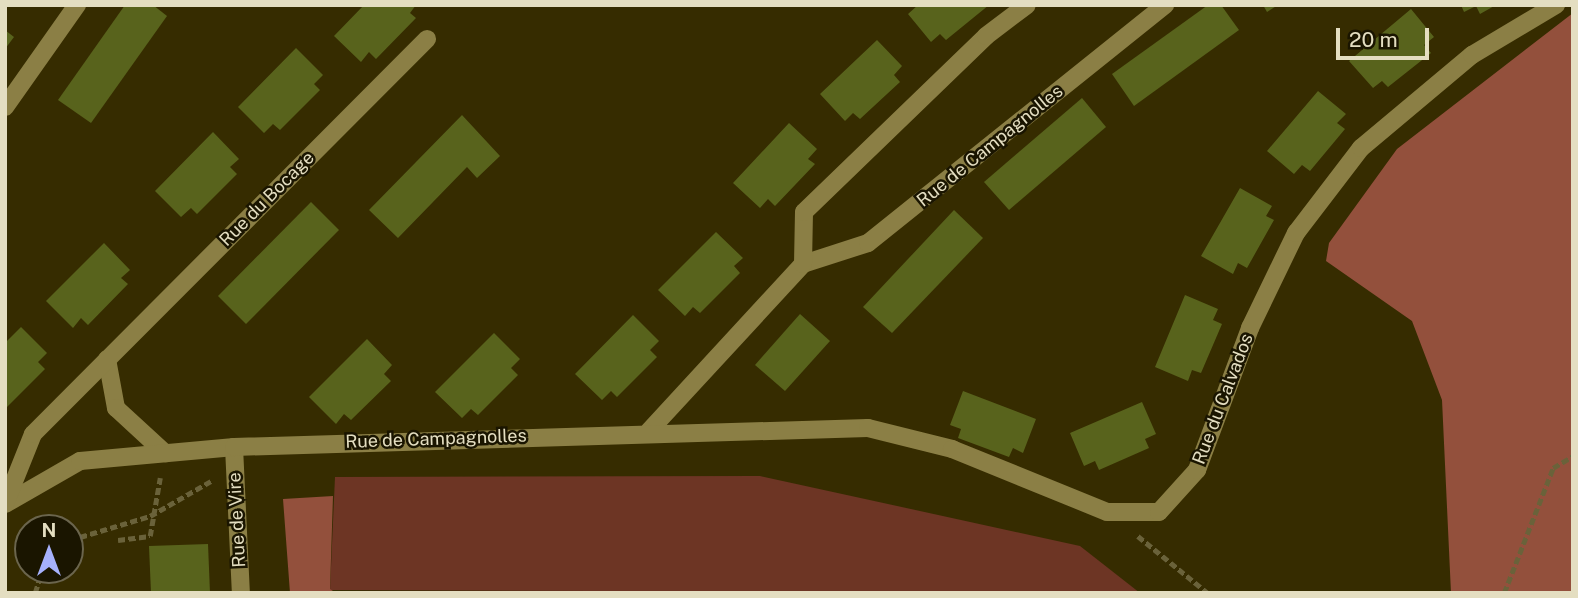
<!DOCTYPE html>
<style>
body{margin:0}
#map{position:relative;width:1578px;height:598px;overflow:hidden;background:#362c00;font-family:"Public Sans",sans-serif}
div>[style]{position:absolute}
[style*='--x']{left:calc(var(--x)*1px);top:calc(var(--y)*1px);width:calc(var(--w)*1px);rotate:calc(var(--a)*1deg)}
.green>*{inset:0;background:#6d3524}
.forest>*{inset:0;background:#93503c}
.building>*{inset:0;background:#58631c}
.path>*{height:4.5px;margin-top:-2.25px;transform-origin:0;background:repeating-linear-gradient(90deg,#6a623a 0 7px,transparent 0 10.5px)}
.street>*{height:18px;margin:-9px;padding:0 9px;transform-origin:9px;border-radius:9px;background:#8b7f45}
span{translate:-50% -50%;white-space:nowrap;text-align:center;line-height:1.15;-webkit-text-stroke:5px #1a1500;paint-order:stroke}
.street-label{font-size:18px;color:#e4dec1}
.frame{position:absolute;inset:0;border:7px solid #e4dec1;pointer-events:none}
.north{position:absolute;left:14px;top:514px;width:70px;height:70px;box-sizing:border-box;background:#1a1500;border:2px solid #6b654d;border-radius:50%;rotate:0deg;font-size:19px;font-weight:700;line-height:28px;text-align:center;color:#e4dec1}
.north::after{content:'';display:block;margin:auto;width:24px;height:32px;background:#a6b1fc;clip-path:polygon(50% 0,100% 100%,50% 72%,0 100%)}
.scale{position:absolute;left:1336px;top:28px;width:93px;height:32px;box-sizing:border-box;border:4px solid #e4dec1;border-top:0;padding-left:9px;font-size:21px;line-height:24px;white-space:nowrap;color:#e4dec1;-webkit-text-stroke:5px #1a1500;paint-order:stroke}
</style>
<div id="map">
<div class="green">
<div style="clip-path:polygon(760px 476px,1080px 546px,1140px 593px,330px 590px,335px 477px)"></div>
</div>
<div class="forest">
<div style="clip-path:polygon(1573px 13px,1573px 593px,1451px 593px,1442px 400px,1412px 321px,1326px 261px,1329px 243px,1397px 149px)"></div>
<div style="clip-path:polygon(333px 496px,330px 589px,336px 593px,290px 593px,283px 499px)"></div>
</div>
<div class="building">
<div style="clip-path:polygon(125px 5px,153px 5px,167px 16px,91px 123px,58px 100px)"></div>
<div style="clip-path:polygon(364px 5px,416px 5px,410px 13px,416px 18px,376px 59px,369px 52px,361px 62px,334px 36px)"></div>
<div style="clip-path:polygon(918px 5px,989px 5px,946px 40px,940px 34px,931px 42px,908px 14px)"></div>
<div style="clip-path:polygon(1208px 5px,1221px 5px,1239px 30px,1134px 106px,1112px 74px)"></div>
<div style="clip-path:polygon(1263px 5px,1278px 5px,1267px 12px)"></div>
<div style="clip-path:polygon(1461px 5px,1496px 5px,1480px 14px,1476px 6px,1464px 12px)"></div>
<div style="clip-path:polygon(1411px 9px,1434px 37px,1424px 45px,1431px 53px,1388px 87px,1382px 81px,1373px 88px,1349px 61px)"></div>
<div style="clip-path:polygon(5px 30px,14px 37px,5px 49px)"></div>
<div style="clip-path:polygon(877px 40px,902px 66px,894px 75px,900px 82px,860px 119px,853px 113px,845px 121px,820px 94px)"></div>
<div style="clip-path:polygon(296px 48px,323px 75px,314px 84px,320px 90px,280px 130px,273px 124px,264px 133px,238px 107px)"></div>
<div style="clip-path:polygon(1318px 91px,1346px 114px,1337px 123px,1345px 129px,1310px 171px,1302px 165px,1294px 174px,1267px 151px)"></div>
<div style="clip-path:polygon(1082px 98px,1106px 127px,1009px 210px,984px 182px)"></div>
<div style="clip-path:polygon(462px 115px,500px 156px,477px 178px,467px 167px,398px 238px,369px 210px)"></div>
<div style="clip-path:polygon(789px 123px,817px 149px,808px 159px,815px 164px,775px 206px,768px 199px,760px 208px,733px 183px)"></div>
<div style="clip-path:polygon(213px 132px,239px 159px,230px 167px,237px 174px,197px 214px,191px 208px,181px 217px,155px 191px)"></div>
<div style="clip-path:polygon(1240px 188px,1272px 206px,1266px 216px,1274px 220px,1247px 268px,1238px 263px,1233px 274px,1201px 256px)"></div>
<div style="clip-path:polygon(311px 202px,339px 230px,246px 324px,218px 296px)"></div>
<div style="clip-path:polygon(954px 210px,983px 238px,892px 333px,863px 307px)"></div>
<div style="clip-path:polygon(716px 232px,743px 258px,734px 266px,740px 273px,700px 313px,693px 307px,685px 316px,658px 290px)"></div>
<div style="clip-path:polygon(104px 243px,130px 270px,121px 278px,128px 284px,88px 325px,81px 318px,73px 328px,46px 301px)"></div>
<div style="clip-path:polygon(1185px 295px,1218px 309px,1213px 320px,1222px 324px,1201px 373px,1192px 370px,1188px 381px,1155px 367px)"></div>
<div style="clip-path:polygon(800px 314px,830px 341px,785px 391px,755px 365px)"></div>
<div style="clip-path:polygon(633px 315px,659px 341px,650px 350px,657px 357px,617px 397px,611px 391px,602px 400px,575px 374px)"></div>
<div style="clip-path:polygon(21px 327px,47px 353px,38px 362px,45px 369px,5px 409px,5px 343px)"></div>
<div style="clip-path:polygon(494px 333px,520px 359px,511px 368px,518px 375px,478px 415px,471px 409px,462px 418px,435px 392px)"></div>
<div style="clip-path:polygon(367px 339px,392px 365px,384px 374px,391px 381px,351px 420px,344px 414px,336px 424px,309px 397px)"></div>
<div style="clip-path:polygon(963px 391px,1036px 419px,1023px 453px,1013px 448px,1009px 457px,958px 438px,961px 429px,950px 425px)"></div>
<div style="clip-path:polygon(1142px 402px,1156px 434px,1145px 439px,1149px 448px,1099px 470px,1095px 461px,1084px 466px,1070px 433px)"></div>
<div style="clip-path:polygon(208px 544px,210px 593px,151px 593px,149px 546px)"></div>
</div>
<div class="path">
<div style="--x:1138;--y:536;--w:90;--a:39.2"></div>
<div style="--x:70;--y:540;--w:84;--a:-16.7"></div>
<div style="--x:150;--y:516;--w:70;--a:-29.8"></div>
<div style="--x:118;--y:540;--w:32;--a:-7"></div>
<div style="--x:150;--y:536;--w:59;--a:-80.2"></div>
<div style="--x:35;--y:593;--w:24;--a:-73"></div>
<div style="--x:1504;--y:593;--w:134;--a:-68.6"></div>
<div style="--x:1553;--y:468;--w:23;--a:-31"></div>
</div>
<div class="street">
<div style="--x:5;--y:107;--w:125;--a:-54.8"></div>
<div style="--x:803;--y:264;--w:68;--a:-17.9"></div>
<div style="--x:868;--y:243;--w:381;--a:-38.7"></div>
<div style="--x:107;--y:359;--w:50;--a:79.6"></div>
<div style="--x:116;--y:408;--w:67;--a:42.6"></div>
<div style="--x:649;--y:431;--w:227;--a:-47.3"></div>
<div style="--x:803;--y:264;--w:52;--a:-88.9"></div>
<div style="--x:804;--y:212;--w:253;--a:-44"></div>
<div style="--x:986;--y:36;--w:51;--a:-37.1"></div>
<div style="--x:234;--y:447;--w:146;--a:87.3"></div>
<div style="--x:7;--y:503;--w:84;--a:-29.9"></div>
<div style="--x:80;--y:461;--w:155;--a:-5.2"></div>
<div style="--x:234;--y:447;--w:634;--a:-1.72"></div>
<div style="--x:868;--y:428;--w:87;--a:14"></div>
<div style="--x:952;--y:449;--w:167;--a:22.1"></div>
<div style="--x:1107;--y:512;--w:52;--a:0"></div>
<div style="--x:1159;--y:512;--w:57;--a:-47.9"></div>
<div style="--x:1197;--y:470;--w:152;--a:-69.5"></div>
<div style="--x:1250;--y:328;--w:106;--a:-64.2"></div>
<div style="--x:1296;--y:233;--w:107;--a:-52.6"></div>
<div style="--x:1361;--y:148;--w:145;--a:-40"></div>
<div style="--x:1472;--y:55;--w:98;--a:-30.8"></div>
<div style="--x:5;--y:504;--w:75;--a:-68.2"></div>
<div style="--x:33;--y:434;--w:558;--a:-45.07"></div>
</div>
<div class="street-label">
<span style="left:990px;top:146px;rotate:-39deg">Rue de Campagnolles</span>
<span style="left:267px;top:199px;rotate:-45deg">Rue du Bocage</span>
<span style="left:1223px;top:399px;rotate:-69deg">Rue du Calvados</span>
<span style="left:436px;top:439px;rotate:-2deg">Rue de Campagnolles</span>
<span style="left:237px;top:520px;rotate:-93deg">Rue de Vire</span>
</div>
<div class="frame"></div>
<div class="north">N</div>
<div class="scale">20 m</div>
</div>
